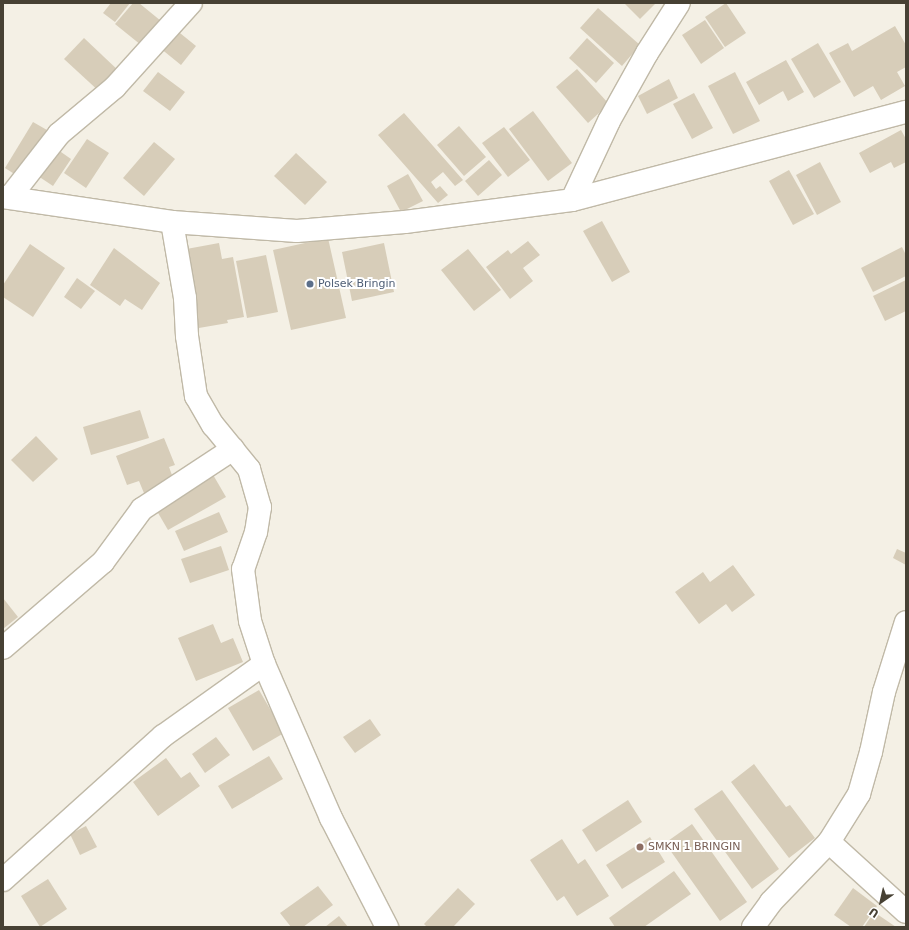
<!DOCTYPE html>
<style>
body{margin:0}
#map{position:relative;width:909px;height:930px;overflow:hidden;background:#f4f0e5;font-family:"DejaVu Sans",sans-serif}
div>[style]{position:absolute}
[style*='--x']{left:calc(var(--x)*1px);top:calc(var(--y)*1px);width:calc(var(--w)*1px);rotate:calc(var(--a)*1deg)}
.building>*{inset:0;background:#d7cdb9}
.roads{filter:drop-shadow(1px 0 #c0b9a7) drop-shadow(-1px 0 #c0b9a7) drop-shadow(0 1px #c0b9a7) drop-shadow(0 -1px #c0b9a7)}
.minor>*{height:22px;margin:-11px;padding:0 11px;transform-origin:11px;border-radius:11px;background:#fff}
.dots>*{width:11px;height:11px;translate:-50% -50%;box-sizing:border-box;border:2px solid #fff;border-radius:50%}
span{translate:-50% -50%;white-space:nowrap;text-align:center;line-height:1.15;-webkit-text-stroke:4px #fff;paint-order:stroke}
.service-label{font-size:11px;color:#4e5e75}
.left{translate:0 -50%;text-align:left}
.education-label{font-size:11px;color:#785e54}
.frame{position:absolute;inset:0;border:4px solid #474134;pointer-events:none}
.north{position:absolute;left:861px;top:882px;width:40px;height:40px;-webkit-text-stroke:3px #fff;paint-order:stroke;rotate:214deg;font-size:11px;font-weight:700;line-height:16px;text-align:center;color:#474134}
.north::after{content:'';display:block;margin:auto;width:14px;height:18px;background:#474134;clip-path:polygon(50% 0,100% 100%,50% 72%,0 100%)}
</style>
<div id="map">
<div class="building">
<div style="clip-path:polygon(111px 3px,130px 3px,115px 22px,103px 13px)"></div>
<div style="clip-path:polygon(133px 3px,139px 3px,161px 21px,141px 45px,115px 24px)"></div>
<div style="clip-path:polygon(624px 3px,656px 3px,640px 19px)"></div>
<div style="clip-path:polygon(726px 3px,746px 33px,725px 47px,705px 17px)"></div>
<div style="clip-path:polygon(598px 8px,640px 45px,622px 66px,580px 28px)"></div>
<div style="clip-path:polygon(705px 20px,724px 48px,701px 64px,682px 35px)"></div>
<div style="clip-path:polygon(895px 26px,906px 45px,906px 67px,897px 72px,905px 86px,881px 100px,873px 86px,854px 97px,829px 53px,848px 43px,852px 51px)"></div>
<div style="clip-path:polygon(175px 29px,196px 46px,181px 65px,160px 48px)"></div>
<div style="clip-path:polygon(84px 38px,121px 73px,102px 94px,64px 59px)"></div>
<div style="clip-path:polygon(587px 38px,614px 63px,596px 83px,569px 58px)"></div>
<div style="clip-path:polygon(818px 43px,841px 82px,814px 98px,791px 59px)"></div>
<div style="clip-path:polygon(786px 60px,804px 92px,788px 101px,783px 91px,759px 105px,746px 82px)"></div>
<div style="clip-path:polygon(577px 69px,609px 104px,588px 123px,556px 87px)"></div>
<div style="clip-path:polygon(158px 72px,185px 92px,170px 111px,143px 91px)"></div>
<div style="clip-path:polygon(735px 72px,760px 121px,733px 134px,708px 86px)"></div>
<div style="clip-path:polygon(669px 79px,678px 98px,647px 114px,638px 96px)"></div>
<div style="clip-path:polygon(694px 93px,713px 128px,692px 139px,673px 104px)"></div>
<div style="clip-path:polygon(533px 111px,572px 163px,548px 181px,509px 129px)"></div>
<div style="clip-path:polygon(404px 113px,463px 180px,455px 186px,443px 172px,431px 182px,436px 189px,440px 186px,448px 195px,438px 203px,378px 135px)"></div>
<div style="clip-path:polygon(33px 122px,47px 130px,19px 177px,5px 168px)"></div>
<div style="clip-path:polygon(459px 126px,486px 157px,464px 176px,437px 145px)"></div>
<div style="clip-path:polygon(504px 127px,530px 160px,508px 177px,482px 143px)"></div>
<div style="clip-path:polygon(901px 130px,906px 139px,906px 162px,894px 168px,891px 162px,870px 173px,859px 153px)"></div>
<div style="clip-path:polygon(87px 139px,109px 153px,86px 188px,64px 173px)"></div>
<div style="clip-path:polygon(154px 142px,175px 159px,144px 196px,123px 178px)"></div>
<div style="clip-path:polygon(51px 145px,71px 159px,53px 186px,32px 172px)"></div>
<div style="clip-path:polygon(296px 153px,327px 182px,305px 205px,274px 176px)"></div>
<div style="clip-path:polygon(489px 160px,502px 175px,478px 196px,465px 181px)"></div>
<div style="clip-path:polygon(820px 162px,841px 202px,817px 215px,796px 175px)"></div>
<div style="clip-path:polygon(789px 170px,814px 214px,793px 225px,769px 181px)"></div>
<div style="clip-path:polygon(408px 174px,423px 201px,401px 212px,387px 186px)"></div>
<div style="clip-path:polygon(602px 221px,630px 272px,612px 282px,583px 231px)"></div>
<div style="clip-path:polygon(328px 238px,346px 318px,291px 330px,273px 250px)"></div>
<div style="clip-path:polygon(528px 241px,540px 255px,523px 268px,533px 281px,510px 299px,486px 267px,508px 250px,511px 254px)"></div>
<div style="clip-path:polygon(219px 243px,222px 259px,233px 257px,244px 317px,227px 320px,228px 323px,193px 329px,181px 250px)"></div>
<div style="clip-path:polygon(384px 243px,394px 292px,352px 301px,342px 252px)"></div>
<div style="clip-path:polygon(30px 244px,65px 268px,33px 317px,3px 297px,3px 285px)"></div>
<div style="clip-path:polygon(902px 247px,906px 255px,906px 276px,873px 292px,861px 268px)"></div>
<div style="clip-path:polygon(114px 248px,160px 283px,142px 310px,125px 299px,120px 306px,90px 285px)"></div>
<div style="clip-path:polygon(468px 249px,501px 290px,474px 311px,441px 270px)"></div>
<div style="clip-path:polygon(266px 255px,278px 312px,247px 318px,236px 261px)"></div>
<div style="clip-path:polygon(77px 278px,95px 291px,81px 309px,64px 297px)"></div>
<div style="clip-path:polygon(906px 280px,906px 311px,885px 321px,873px 296px)"></div>
<div style="clip-path:polygon(140px 410px,149px 438px,91px 455px,83px 427px)"></div>
<div style="clip-path:polygon(36px 436px,58px 459px,33px 482px,11px 460px)"></div>
<div style="clip-path:polygon(164px 438px,175px 465px,169px 467px,176px 486px,146px 498px,139px 481px,127px 485px,116px 456px)"></div>
<div style="clip-path:polygon(212px 473px,226px 497px,168px 530px,154px 506px)"></div>
<div style="clip-path:polygon(219px 512px,228px 532px,184px 551px,175px 531px)"></div>
<div style="clip-path:polygon(221px 546px,229px 570px,190px 583px,181px 559px)"></div>
<div style="clip-path:polygon(897px 549px,906px 553px,906px 565px,893px 558px)"></div>
<div style="clip-path:polygon(733px 565px,755px 595px,732px 612px,726px 604px,699px 624px,675px 592px,703px 572px,710px 582px)"></div>
<div style="clip-path:polygon(3px 598px,18px 617px,3px 629px)"></div>
<div style="clip-path:polygon(213px 624px,221px 643px,233px 638px,243px 662px,196px 681px,178px 638px)"></div>
<div style="clip-path:polygon(259px 690px,284px 733px,253px 751px,228px 708px)"></div>
<div style="clip-path:polygon(370px 719px,381px 735px,355px 753px,343px 737px)"></div>
<div style="clip-path:polygon(216px 737px,230px 755px,205px 773px,192px 754px)"></div>
<div style="clip-path:polygon(269px 756px,283px 779px,232px 809px,218px 786px)"></div>
<div style="clip-path:polygon(166px 758px,181px 778px,190px 772px,200px 786px,158px 816px,133px 782px)"></div>
<div style="clip-path:polygon(754px 764px,786px 807px,790px 805px,815px 838px,789px 858px,731px 782px)"></div>
<div style="clip-path:polygon(722px 790px,779px 869px,752px 889px,694px 809px)"></div>
<div style="clip-path:polygon(628px 800px,642px 822px,596px 852px,582px 830px)"></div>
<div style="clip-path:polygon(692px 824px,747px 902px,720px 921px,665px 843px)"></div>
<div style="clip-path:polygon(86px 826px,97px 847px,80px 855px,70px 834px)"></div>
<div style="clip-path:polygon(650px 837px,665px 862px,622px 889px,606px 865px)"></div>
<div style="clip-path:polygon(562px 839px,578px 864px,585px 859px,609px 896px,577px 916px,564px 896px,557px 901px,530px 860px)"></div>
<div style="clip-path:polygon(674px 871px,691px 894px,644px 927px,615px 927px,609px 918px)"></div>
<div style="clip-path:polygon(48px 879px,67px 909px,40px 927px,21px 896px)"></div>
<div style="clip-path:polygon(318px 886px,333px 905px,303px 927px,291px 927px,280px 913px)"></div>
<div style="clip-path:polygon(458px 888px,475px 904px,453px 927px,427px 927px,424px 924px)"></div>
<div style="clip-path:polygon(853px 888px,877px 906px,862px 927px,851px 927px,834px 915px)"></div>
<div style="clip-path:polygon(874px 912px,896px 927px,864px 927px)"></div>
<div style="clip-path:polygon(339px 916px,348px 927px,325px 927px)"></div>
</div>
<div class="roads">
<div class="minor">
<div style="--x:3;--y:197;--w:171;--a:8.4"></div>
<div style="--x:172;--y:222;--w:125;--a:4.1"></div>
<div style="--x:297;--y:231;--w:108;--a:-4.8"></div>
<div style="--x:405;--y:222;--w:168;--a:-7.5"></div>
<div style="--x:572;--y:200;--w:345;--a:-14.8"></div>
<div style="--x:10;--y:197;--w:80;--a:-52.1"></div>
<div style="--x:59;--y:134;--w:73;--a:-40"></div>
<div style="--x:115;--y:87;--w:113;--a:-47.9"></div>
<div style="--x:572;--y:200;--w:87;--a:-64.9"></div>
<div style="--x:609;--y:121;--w:78;--a:-60.8"></div>
<div style="--x:647;--y:53;--w:59;--a:-57.4"></div>
<div style="--x:172;--y:222;--w:77;--a:80.3"></div>
<div style="--x:185;--y:298;--w:38;--a:87"></div>
<div style="--x:187;--y:336;--w:61;--a:81.5"></div>
<div style="--x:196;--y:396;--w:34;--a:60"></div>
<div style="--x:213;--y:425;--w:57;--a:50.7"></div>
<div style="--x:249;--y:469;--w:40;--a:74"></div>
<div style="--x:260;--y:507;--w:25;--a:99"></div>
<div style="--x:256;--y:532;--w:39;--a:109"></div>
<div style="--x:243;--y:569;--w:52;--a:82.3"></div>
<div style="--x:250;--y:621;--w:45;--a:72"></div>
<div style="--x:264;--y:664;--w:168;--a:66.5"></div>
<div style="--x:331;--y:818;--w:123;--a:62.8"></div>
<div style="--x:3;--y:648;--w:132;--a:-40.7"></div>
<div style="--x:103;--y:562;--w:66;--a:-53.7"></div>
<div style="--x:142;--y:509;--w:109;--a:-33.4"></div>
<div style="--x:829;--y:842;--w:104;--a:42.3"></div>
<div style="--x:3;--y:880;--w:215;--a:-42"></div>
<div style="--x:163;--y:736;--w:124;--a:-35.5"></div>
<div style="--x:753;--y:927;--w:31;--a:-54"></div>
<div style="--x:771;--y:902;--w:83;--a:-46"></div>
<div style="--x:829;--y:842;--w:57;--a:-58"></div>
<div style="--x:859;--y:794;--w:44;--a:-74.1"></div>
<div style="--x:871;--y:752;--w:61;--a:-77.8"></div>
<div style="--x:884;--y:692;--w:73;--a:-72.6"></div>
</div>
</div>
<div class="dots">
<div style="left:310px;top:284px;background:#5c6f8a"></div>
<div style="left:640px;top:847px;background:#8d6e63"></div>
</div>
<div class="service-label">
<span class="left" style="left:318px;top:284px">Polsek Bringin</span>
</div>
<div class="education-label">
<span class="left" style="left:648px;top:847px">SMKN 1 BRINGIN</span>
</div>
<div class="frame"></div>
<div class="north">U</div>
</div>
